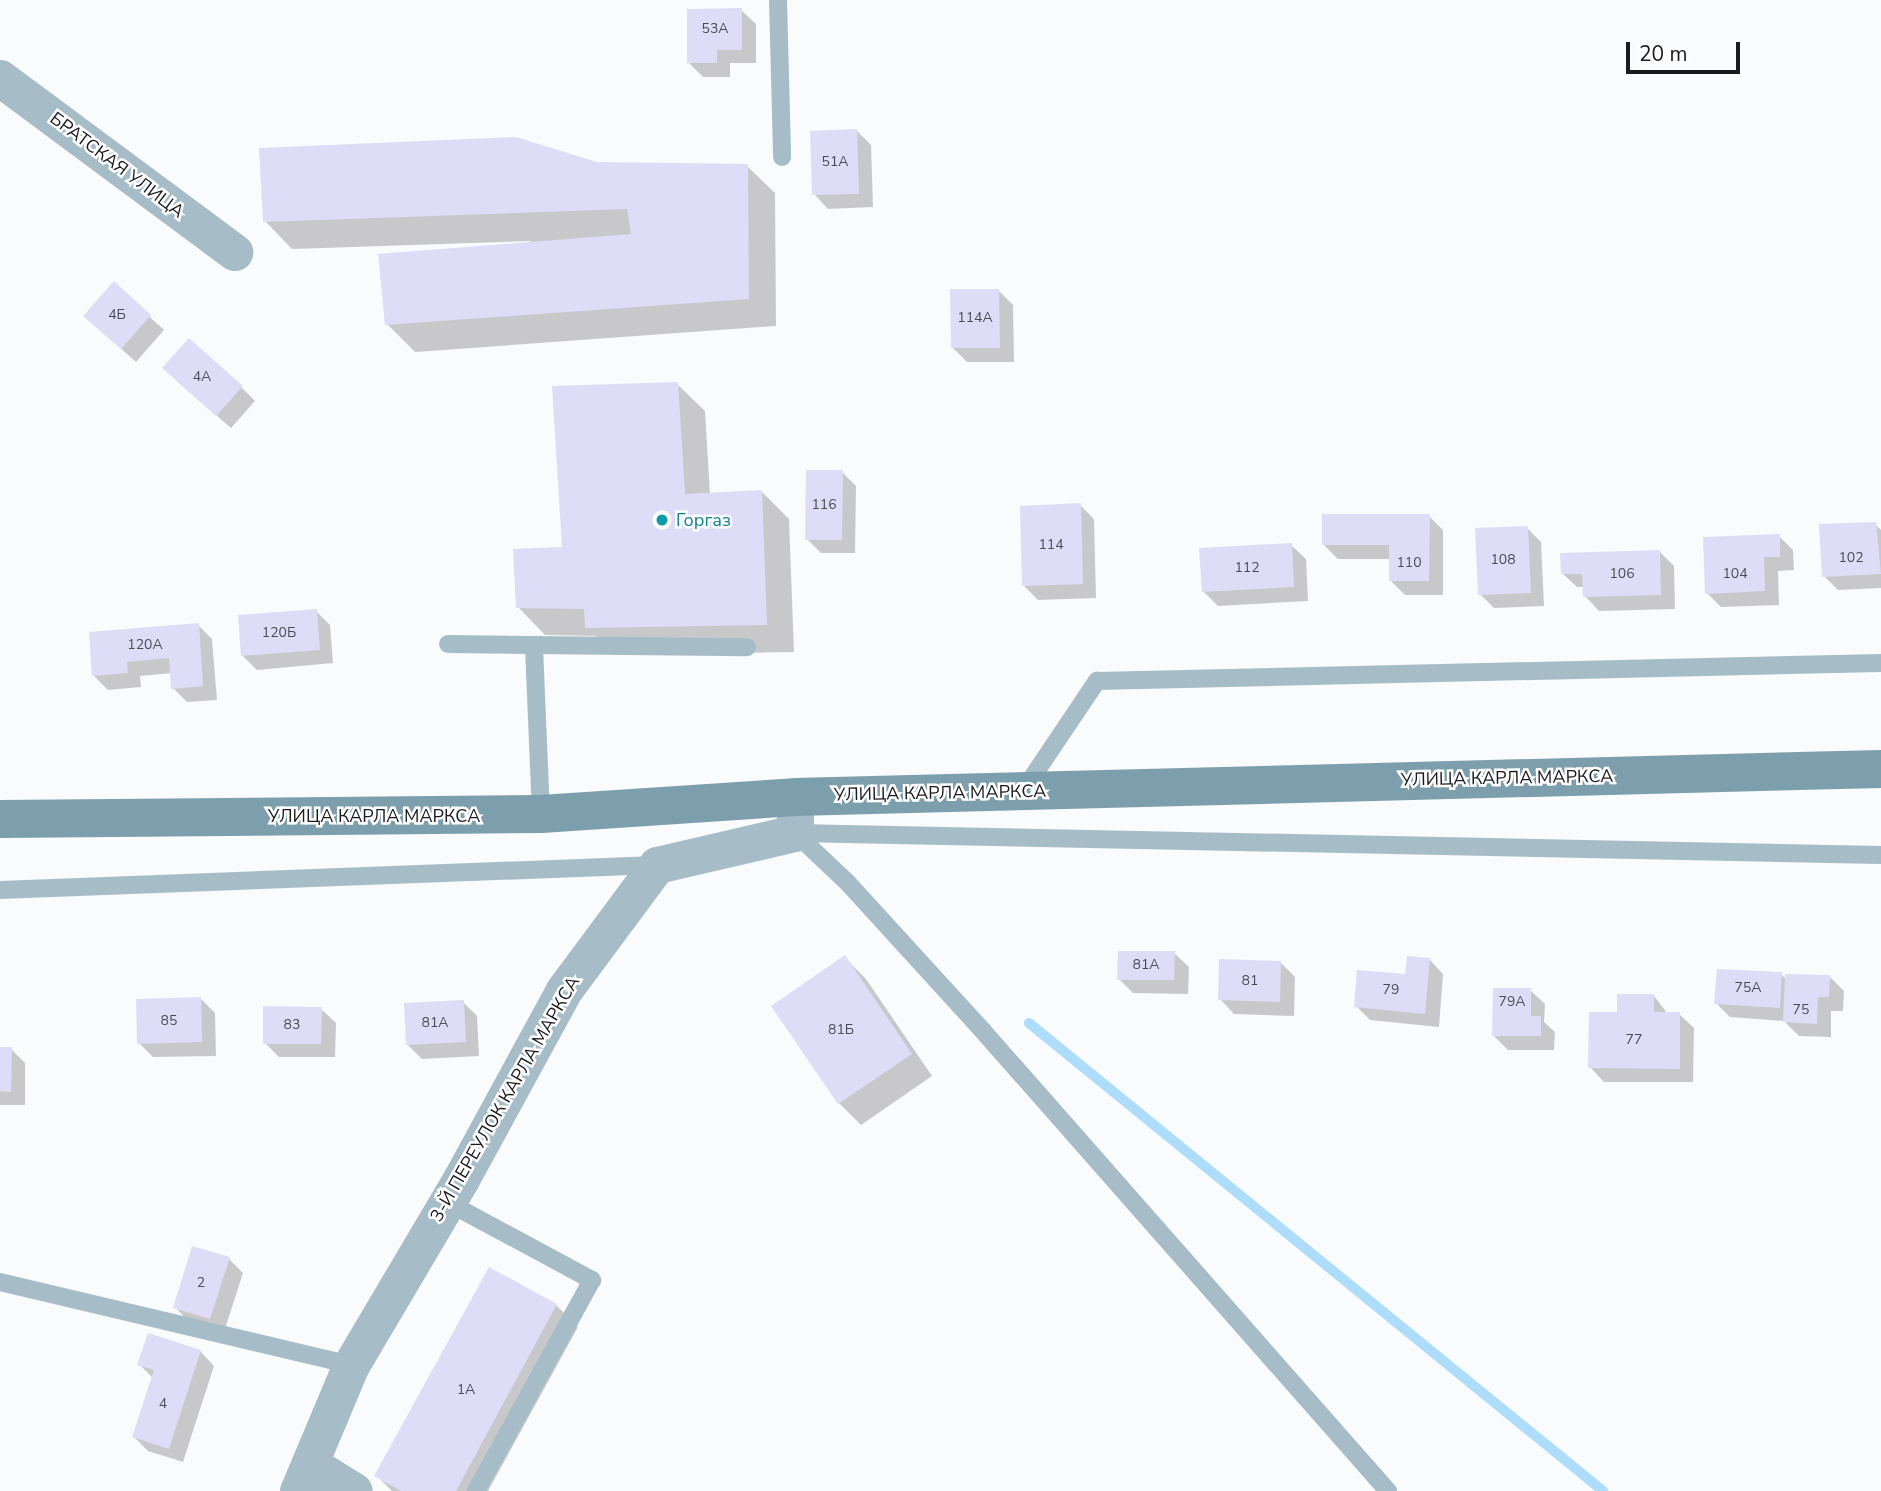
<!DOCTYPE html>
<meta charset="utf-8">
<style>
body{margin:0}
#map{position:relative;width:1881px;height:1491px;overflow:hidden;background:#fafbfd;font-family:"Nunito Sans",sans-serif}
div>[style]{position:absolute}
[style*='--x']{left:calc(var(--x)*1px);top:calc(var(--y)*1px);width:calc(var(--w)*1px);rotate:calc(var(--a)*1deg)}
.shadow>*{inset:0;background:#0003}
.stream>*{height:10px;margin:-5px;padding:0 5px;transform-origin:5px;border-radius:5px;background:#adddfa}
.building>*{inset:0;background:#dfdcf8}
.lane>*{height:18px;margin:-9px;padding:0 9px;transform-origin:9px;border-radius:9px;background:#a6bdc7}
.street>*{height:37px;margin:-18.5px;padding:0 18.5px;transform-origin:18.5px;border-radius:18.5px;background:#a6bdc7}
.secondary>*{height:38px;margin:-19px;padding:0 19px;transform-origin:19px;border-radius:19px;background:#7c9ead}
.dots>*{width:19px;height:19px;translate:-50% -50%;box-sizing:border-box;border:4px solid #fff;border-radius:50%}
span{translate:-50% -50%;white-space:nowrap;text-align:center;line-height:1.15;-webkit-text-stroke:5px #fff;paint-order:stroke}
.number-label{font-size:14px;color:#4c4b55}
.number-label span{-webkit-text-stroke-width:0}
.street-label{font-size:18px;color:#1b1b1f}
.culture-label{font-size:18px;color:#0d838f}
.left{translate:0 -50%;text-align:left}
.scale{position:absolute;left:1626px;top:42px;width:114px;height:32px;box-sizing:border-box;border:4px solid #1b1b1f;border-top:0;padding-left:9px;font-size:21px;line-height:24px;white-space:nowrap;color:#1b1b1f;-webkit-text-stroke:5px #fff;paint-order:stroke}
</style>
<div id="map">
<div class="shadow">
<div style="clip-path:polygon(741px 10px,756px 24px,756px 63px,730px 63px,730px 77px,703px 77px,689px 63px)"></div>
<div style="clip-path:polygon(857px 131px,871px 145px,873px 207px,828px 209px,814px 194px)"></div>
<div style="clip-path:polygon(597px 164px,747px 166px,775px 193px,776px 326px,415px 352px,387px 324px,531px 241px,292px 249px,265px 221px)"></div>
<div style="clip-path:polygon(114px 284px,164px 330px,136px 362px,100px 330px)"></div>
<div style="clip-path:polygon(998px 290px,1013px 305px,1014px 362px,967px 362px,953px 348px)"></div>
<div style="clip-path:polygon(178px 382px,241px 387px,255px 401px,231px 428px)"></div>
<div style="clip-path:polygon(677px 384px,705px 411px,710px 494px,761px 491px,789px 519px,794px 652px,615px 655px,596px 636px,545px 635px,518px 607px,564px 548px)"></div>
<div style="clip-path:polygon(842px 472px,856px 486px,855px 553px,821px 553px,807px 539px)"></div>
<div style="clip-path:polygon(1080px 505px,1094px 519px,1096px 598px,1038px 600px,1024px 586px)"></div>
<div style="clip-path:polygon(1429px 516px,1443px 530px,1443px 595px,1405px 595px,1391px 581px,1391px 559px,1338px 559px,1323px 544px)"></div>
<div style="clip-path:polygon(1875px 524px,1881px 530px,1881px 588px,1838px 590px,1824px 576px)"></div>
<div style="clip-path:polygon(1527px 528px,1541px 542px,1544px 606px,1494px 608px,1480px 594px)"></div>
<div style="clip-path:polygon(1779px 536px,1793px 550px,1794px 570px,1778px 571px,1779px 605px,1721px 607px,1707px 593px)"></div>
<div style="clip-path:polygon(1291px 545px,1306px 559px,1308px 601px,1218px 606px,1203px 591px)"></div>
<div style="clip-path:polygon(1660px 552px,1674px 566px,1675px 609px,1599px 611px,1585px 596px,1584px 587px,1577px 587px,1562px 573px)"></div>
<div style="clip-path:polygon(316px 611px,330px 625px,333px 663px,257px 670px,243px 656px)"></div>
<div style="clip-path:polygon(198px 625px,212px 639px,217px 700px,187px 702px,173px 688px,172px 673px,140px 676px,141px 687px,108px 690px,94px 676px)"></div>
<div style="clip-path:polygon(1174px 953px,1189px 967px,1188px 994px,1133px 993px,1119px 979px)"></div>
<div style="clip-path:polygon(844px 957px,866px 979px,932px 1076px,861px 1125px,839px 1103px,773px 1006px)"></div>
<div style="clip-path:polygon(1429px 959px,1443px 974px,1439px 1027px,1370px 1020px,1356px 1006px)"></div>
<div style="clip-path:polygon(1281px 963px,1295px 977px,1294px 1016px,1234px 1014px,1220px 999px)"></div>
<div style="clip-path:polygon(1781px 974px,1786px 979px,1830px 977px,1844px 991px,1843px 1011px,1831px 1011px,1831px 1037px,1799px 1036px,1784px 1021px,1730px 1017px,1716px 1003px)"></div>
<div style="clip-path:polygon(1530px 990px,1545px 1004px,1544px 1022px,1555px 1032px,1554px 1050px,1508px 1050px,1494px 1036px)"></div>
<div style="clip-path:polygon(1654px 996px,1668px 1014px,1679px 1014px,1694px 1028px,1693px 1082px,1604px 1082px,1590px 1067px,1619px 1014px)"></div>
<div style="clip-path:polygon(201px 999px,215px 1013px,216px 1056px,153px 1057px,139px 1043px)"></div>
<div style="clip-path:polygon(463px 1002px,477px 1016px,479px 1056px,422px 1059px,408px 1045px)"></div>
<div style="clip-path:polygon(321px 1009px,336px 1023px,335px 1057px,279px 1057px,265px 1043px)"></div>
<div style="clip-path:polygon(0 1049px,11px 1049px,25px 1063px,25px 1105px,0 1105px)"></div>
<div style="clip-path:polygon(229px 1259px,243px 1273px,224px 1332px,189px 1322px,175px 1307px)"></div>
<div style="clip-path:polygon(490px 1269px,556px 1305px,578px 1327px,488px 1491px,392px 1491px,377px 1476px)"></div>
<div style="clip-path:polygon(200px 1351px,214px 1366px,183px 1462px,148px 1451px,134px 1437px,153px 1378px,139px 1364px)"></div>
</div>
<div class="stream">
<div style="--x:1029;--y:1023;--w:741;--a:39.19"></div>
</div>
<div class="building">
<div style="clip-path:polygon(742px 8px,742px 50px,717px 50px,717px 63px,687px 63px,687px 9px)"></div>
<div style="clip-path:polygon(857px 129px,859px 194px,812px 195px,810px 131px)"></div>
<div style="clip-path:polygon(516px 137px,597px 162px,748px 164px,749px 299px,385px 325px,378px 254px,631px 234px,627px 209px,263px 222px,259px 148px)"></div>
<div style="clip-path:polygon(114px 281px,151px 315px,121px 349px,83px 316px)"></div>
<div style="clip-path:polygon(950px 289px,999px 289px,1000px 348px,951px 348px)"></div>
<div style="clip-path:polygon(189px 338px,243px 386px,216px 416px,162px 368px)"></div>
<div style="clip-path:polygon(678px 382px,685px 494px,762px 490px,767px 625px,585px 628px,584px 609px,516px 608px,513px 549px,562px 547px,552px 386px)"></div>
<div style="clip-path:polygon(806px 470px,843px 470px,842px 540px,805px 540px)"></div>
<div style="clip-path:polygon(1081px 503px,1083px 584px,1022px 586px,1020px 506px)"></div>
<div style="clip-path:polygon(1322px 514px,1430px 514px,1429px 581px,1389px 581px,1389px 545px,1322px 545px)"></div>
<div style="clip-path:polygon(1876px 522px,1881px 574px,1822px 577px,1819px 524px)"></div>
<div style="clip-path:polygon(1528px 526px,1531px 593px,1478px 595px,1475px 528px)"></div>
<div style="clip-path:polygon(1780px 534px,1780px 557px,1764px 557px,1765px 591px,1705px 594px,1703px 537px)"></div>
<div style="clip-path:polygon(1292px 543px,1294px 587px,1202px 592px,1199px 548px)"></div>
<div style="clip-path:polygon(1660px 550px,1661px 595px,1583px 597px,1582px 574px,1561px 574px,1560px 553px)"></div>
<div style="clip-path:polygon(317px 609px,320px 650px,241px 656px,238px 615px)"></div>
<div style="clip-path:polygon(199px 623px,203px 686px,171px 689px,169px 658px,127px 662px,128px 673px,92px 676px,89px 632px)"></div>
<div style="clip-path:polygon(1118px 951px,1175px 951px,1174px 980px,1117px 980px)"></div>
<div style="clip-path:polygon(845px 955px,912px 1054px,838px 1104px,771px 1006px)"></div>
<div style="clip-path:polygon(1407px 956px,1430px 958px,1425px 1014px,1354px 1007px,1357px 970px,1405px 974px)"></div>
<div style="clip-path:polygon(1219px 959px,1281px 961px,1280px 1002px,1218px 1000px)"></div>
<div style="clip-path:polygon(1717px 969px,1782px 972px,1780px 1008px,1714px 1004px)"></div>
<div style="clip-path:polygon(1785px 974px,1830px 975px,1829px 997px,1818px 997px,1817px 1024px,1783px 1022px)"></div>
<div style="clip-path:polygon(1493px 988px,1531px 988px,1531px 1016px,1541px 1016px,1541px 1036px,1492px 1036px)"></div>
<div style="clip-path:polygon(1617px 994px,1654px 994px,1654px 1012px,1680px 1012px,1680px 1069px,1588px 1068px,1589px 1012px,1617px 1012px)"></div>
<div style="clip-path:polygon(201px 997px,202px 1042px,137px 1044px,136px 999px)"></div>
<div style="clip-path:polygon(464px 1000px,466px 1042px,406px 1045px,404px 1003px)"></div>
<div style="clip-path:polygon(263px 1006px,322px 1007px,321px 1044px,263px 1044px)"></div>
<div style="clip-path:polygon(0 1047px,12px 1047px,11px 1092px,0 1091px)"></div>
<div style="clip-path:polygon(192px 1246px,230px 1257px,210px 1319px,173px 1308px)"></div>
<div style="clip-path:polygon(489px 1267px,557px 1304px,456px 1491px,401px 1491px,374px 1476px)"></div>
<div style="clip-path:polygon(148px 1333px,201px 1350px,169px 1449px,132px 1437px,154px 1370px,137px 1365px)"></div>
</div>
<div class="lane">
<div style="--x:778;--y:0;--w:157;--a:88.5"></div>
<div style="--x:448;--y:644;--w:299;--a:0.6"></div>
<div style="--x:534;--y:647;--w:167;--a:87.6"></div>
<div style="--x:1023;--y:791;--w:133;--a:-56.1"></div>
<div style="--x:1097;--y:681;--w:784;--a:-1.32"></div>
<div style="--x:795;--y:833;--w:1086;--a:1.16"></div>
<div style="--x:795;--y:833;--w:71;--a:43.3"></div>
<div style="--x:847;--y:882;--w:202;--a:47.6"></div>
<div style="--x:983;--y:1031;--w:613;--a:48.64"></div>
<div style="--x:0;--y:890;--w:657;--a:-2.18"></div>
<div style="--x:447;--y:1202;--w:165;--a:28.3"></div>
<div style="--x:592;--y:1280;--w:241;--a:118.8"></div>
<div style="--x:0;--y:1282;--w:361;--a:13.3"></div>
</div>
<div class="street">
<div style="--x:0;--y:78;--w:292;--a:36.6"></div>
<div style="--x:312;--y:1465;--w:49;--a:31.8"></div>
<div style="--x:298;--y:1491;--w:137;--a:-67.2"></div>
<div style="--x:351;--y:1365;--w:216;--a:-59.4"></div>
<div style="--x:461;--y:1179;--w:215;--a:-61.4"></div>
<div style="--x:564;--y:990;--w:156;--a:-53.4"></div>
<div style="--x:657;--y:865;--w:142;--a:-13.1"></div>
<div style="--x:795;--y:833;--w:36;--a:-90"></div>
</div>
<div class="secondary">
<div style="--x:0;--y:819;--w:541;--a:-0.53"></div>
<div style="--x:541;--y:814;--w:255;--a:-3.8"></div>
<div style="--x:795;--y:797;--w:1086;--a:-1.48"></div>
</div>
<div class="dots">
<div style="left:662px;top:520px;background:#0f9aa8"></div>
</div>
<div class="number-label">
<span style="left:715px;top:29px">53А</span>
<span style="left:835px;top:162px">51А</span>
<span style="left:117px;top:315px">4Б</span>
<span style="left:975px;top:318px">114А</span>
<span style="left:202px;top:377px">4А</span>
<span style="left:824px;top:505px">116</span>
<span style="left:1051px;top:545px">114</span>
<span style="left:1851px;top:558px">102</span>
<span style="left:1503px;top:560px">108</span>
<span style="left:1409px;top:563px">110</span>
<span style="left:1247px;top:568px">112</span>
<span style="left:1622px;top:574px">106</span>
<span style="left:1735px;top:574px">104</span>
<span style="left:279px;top:633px">120Б</span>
<span style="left:145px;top:645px">120А</span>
<span style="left:1146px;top:965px">81А</span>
<span style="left:1250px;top:981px">81</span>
<span style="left:1748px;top:988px">75А</span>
<span style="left:1391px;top:990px">79</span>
<span style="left:1512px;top:1002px">79А</span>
<span style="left:1801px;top:1010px">75</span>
<span style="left:169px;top:1021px">85</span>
<span style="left:435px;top:1023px">81А</span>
<span style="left:292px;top:1025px">83</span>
<span style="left:841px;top:1030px">81Б</span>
<span style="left:1634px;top:1040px">77</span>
<span style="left:201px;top:1283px">2</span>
<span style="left:466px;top:1390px">1А</span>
<span style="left:163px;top:1404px">4</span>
</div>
<div class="street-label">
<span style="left:117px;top:165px;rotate:37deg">БРАТСКАЯ УЛИЦА</span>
<span style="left:1507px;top:778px;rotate:-1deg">УЛИЦА КАРЛА МАРКСА</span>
<span style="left:940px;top:793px;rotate:-1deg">УЛИЦА КАРЛА МАРКСА</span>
<span style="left:374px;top:816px">УЛИЦА КАРЛА МАРКСА</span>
<span style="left:505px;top:1099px;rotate:-60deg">3-Й ПЕРЕУЛОК КАРЛА МАРКСА</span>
</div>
<div class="culture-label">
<span class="left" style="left:676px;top:520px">Горгаз</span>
</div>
<div class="scale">20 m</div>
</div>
